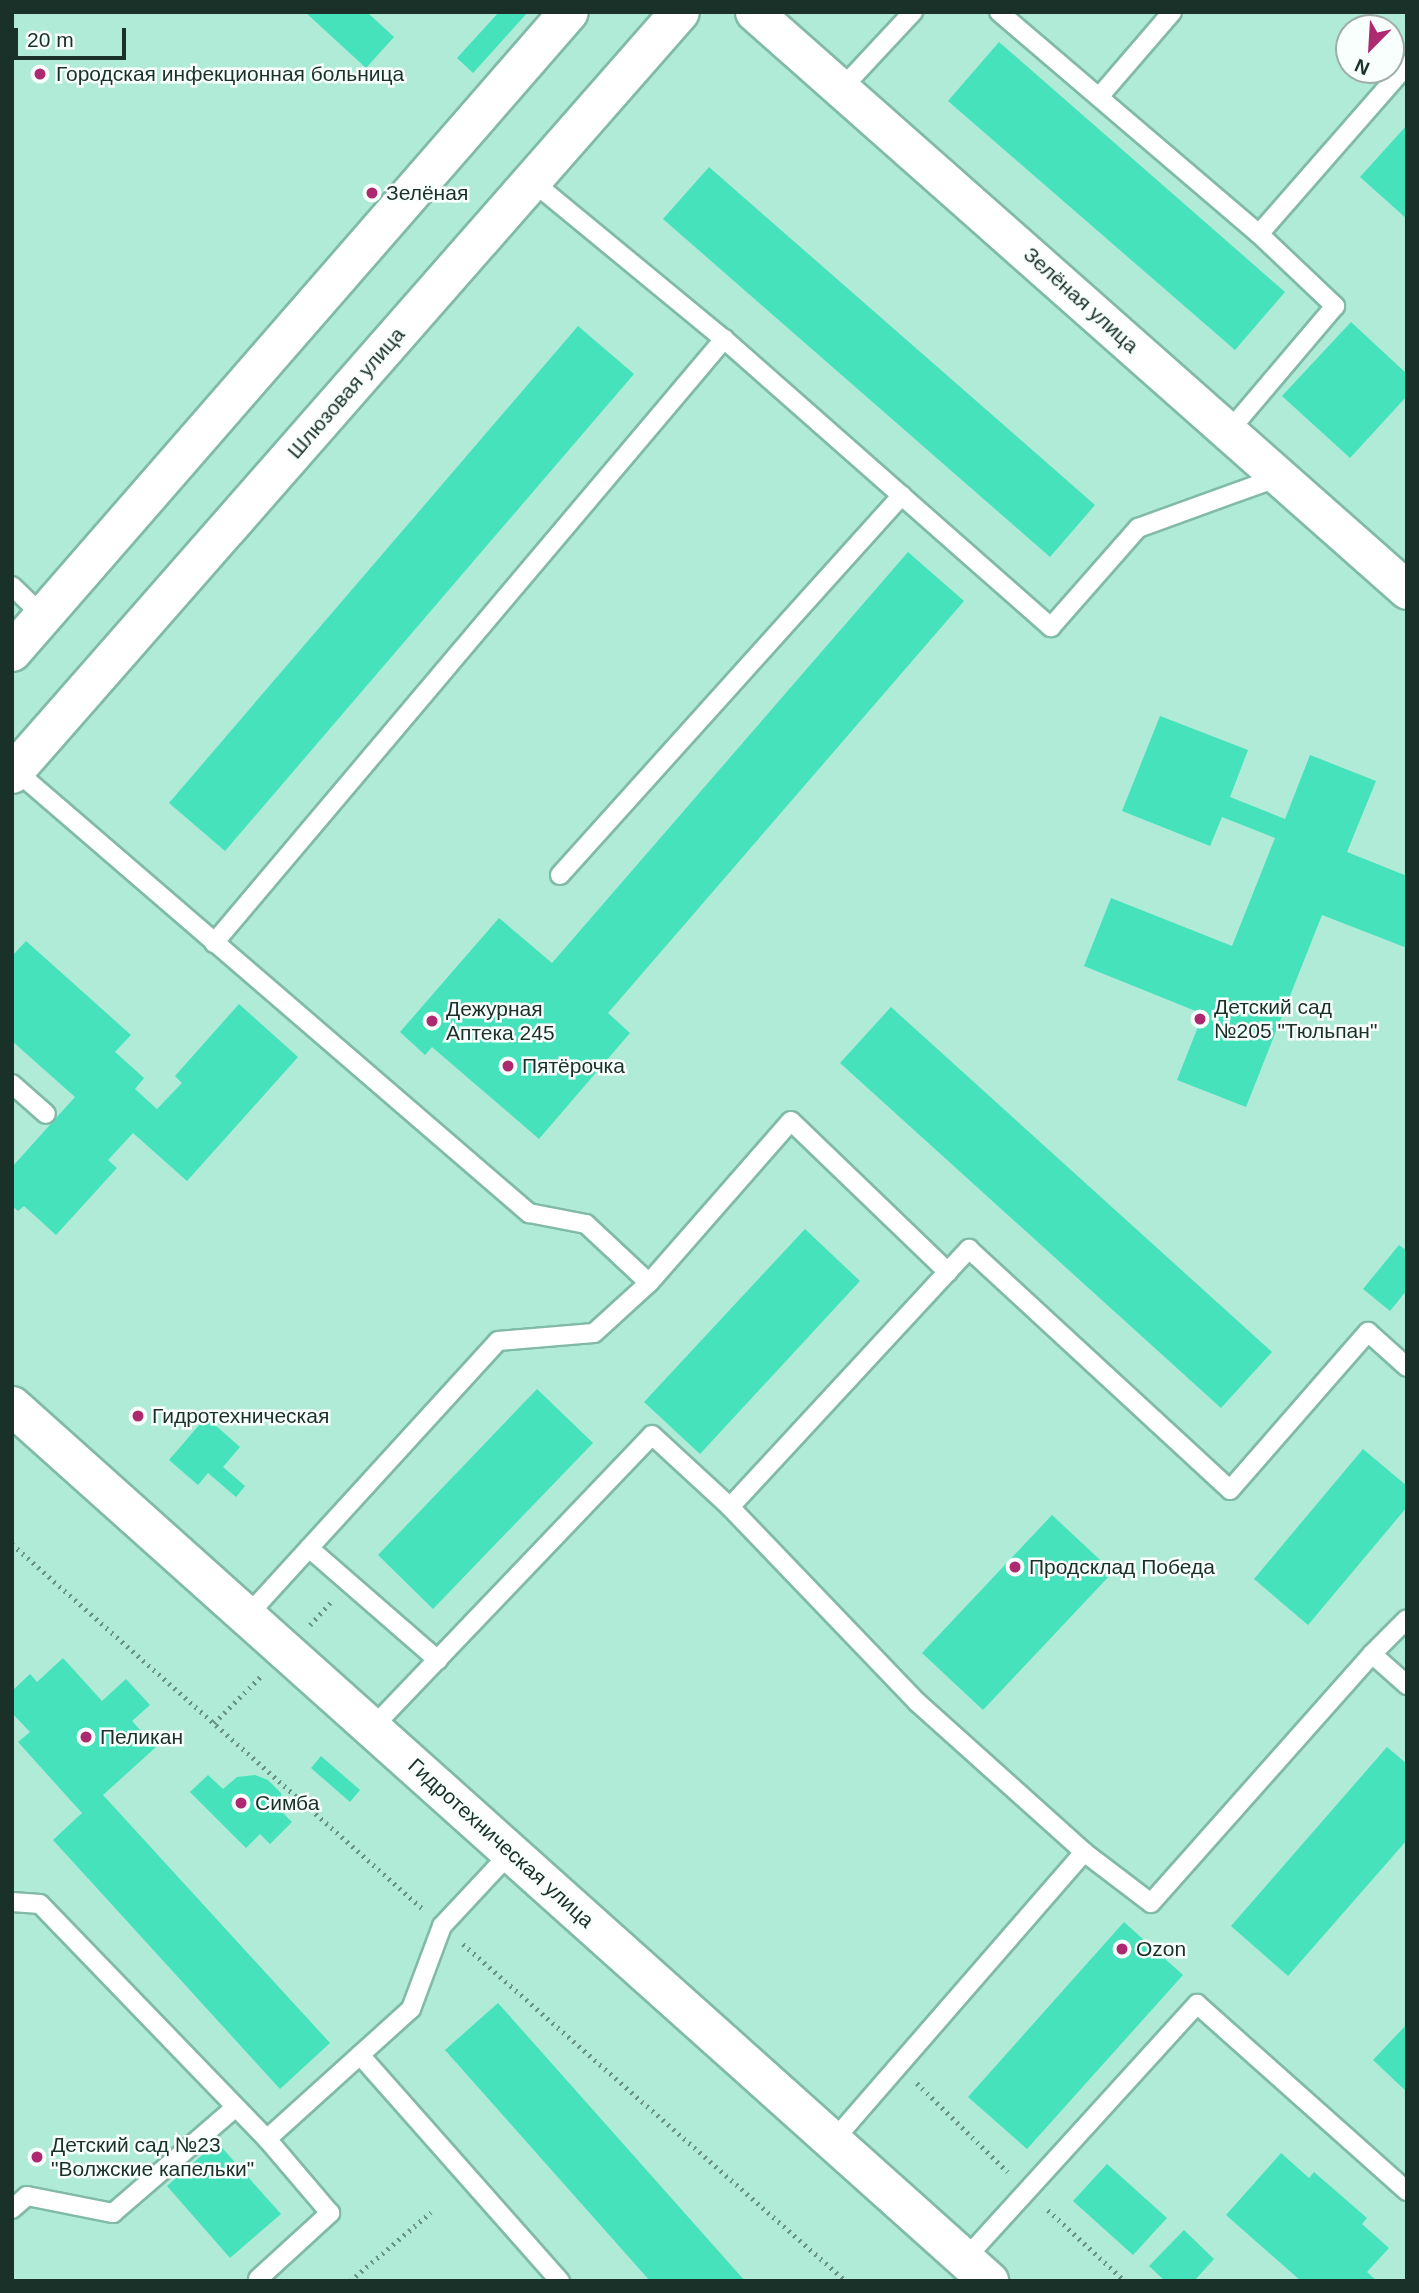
<!DOCTYPE html>
<meta charset="utf-8">
<style>
body{margin:0}
#map{position:relative;width:1419px;height:2293px;overflow:hidden;background:#b0ebd7;font-family:Arial,sans-serif}
div>[style]{position:absolute}
[style*='--x']{left:calc(var(--x)*1px);top:calc(var(--y)*1px);width:calc(var(--w)*1px);rotate:calc(var(--a)*1deg)}
.building>*{inset:0;background:#45e2bb}
.path>*{height:4.5px;margin-top:-2.25px;transform-origin:0;background:repeating-linear-gradient(90deg,#699485 0 2px,transparent 0 7px)}
.roads{filter:drop-shadow(2px 0 #81baa8) drop-shadow(-2px 0 #81baa8) drop-shadow(0 2px #81baa8) drop-shadow(0 -2px #81baa8)}
.lane>*{height:18px;margin:-9px;padding:0 9px;transform-origin:9px;border-radius:9px;background:#fff}
.street>*{height:37px;margin:-18.5px;padding:0 18.5px;transform-origin:18.5px;border-radius:18.5px;background:#fff}
.secondary>*{height:38px;margin:-19px;padding:0 19px;transform-origin:19px;border-radius:19px;background:#fff}
.dots>*{width:19px;height:19px;translate:-50% -50%;box-sizing:border-box;border:4px solid #f9fffc;border-radius:50%}
span{translate:-50% -50%;white-space:nowrap;text-align:center;line-height:1.15;-webkit-text-stroke:5px #f9fffc;paint-order:stroke}
.poi-label{font-size:21px;color:#193129}
.left{translate:0 -50%;text-align:left}
.street-label{font-size:21px;color:#193129}
.frame{position:absolute;inset:0;border:14px solid #193129;pointer-events:none}
.north{position:absolute;left:1335px;top:14px;width:70px;height:70px;box-sizing:border-box;background:#f9fffc;border:2px solid #9fada8;border-radius:50%;rotate:204deg;font-size:19px;font-weight:700;line-height:28px;text-align:center;color:#193129}
.north::after{content:'';display:block;margin:auto;width:24px;height:32px;background:#ad2970;clip-path:polygon(50% 0,100% 100%,50% 72%,0 100%)}
.scale{position:absolute;left:14px;top:28px;width:112px;height:32px;box-sizing:border-box;border:4px solid #193129;border-top:0;padding-left:9px;font-size:21px;line-height:24px;white-space:nowrap;color:#193129;-webkit-text-stroke:5px #f9fffc;paint-order:stroke}
</style>
<div id="map">
<div class="building">
<div style="clip-path:polygon(305px 12px,367px 12px,394px 37px,366px 68px)"></div>
<div style="clip-path:polygon(499px 12px,528px 12px,473px 73px,457px 58px)"></div>
<div style="clip-path:polygon(999px 42px,1285px 292px,1235px 350px,948px 101px)"></div>
<div style="clip-path:polygon(1407px 125px,1407px 219px,1360px 177px)"></div>
<div style="clip-path:polygon(709px 167px,1095px 505px,1050px 557px,663px 219px)"></div>
<div style="clip-path:polygon(1351px 322px,1407px 374px,1407px 396px,1350px 458px,1282px 396px)"></div>
<div style="clip-path:polygon(578px 326px,634px 374px,225px 851px,169px 803px)"></div>
<div style="clip-path:polygon(908px 552px,964px 601px,608px 1013px,630px 1033px,539px 1139px,432px 1047px,425px 1055px,400px 1032px,499px 918px,552px 963px)"></div>
<div style="clip-path:polygon(1160px 716px,1248px 750px,1230px 797px,1285px 819px,1310px 755px,1376px 781px,1347px 852px,1407px 876px,1407px 948px,1322px 915px,1246px 1107px,1177px 1080px,1203px 1014px,1084px 966px,1111px 898px,1232px 946px,1275px 838px,1222px 817px,1210px 846px,1122px 811px)"></div>
<div style="clip-path:polygon(26px 941px,131px 1035px,115px 1052px,144px 1078px,135px 1089px,157px 1109px,182px 1083px,175px 1076px,239px 1004px,298px 1057px,187px 1181px,133px 1133px,108px 1160px,117px 1168px,56px 1235px,24px 1206px,18px 1211px,12px 1206px,12px 1167px,75px 1097px,12px 1041px,12px 956px)"></div>
<div style="clip-path:polygon(891px 1007px,1272px 1352px,1221px 1408px,840px 1063px)"></div>
<div style="clip-path:polygon(805px 1229px,860px 1281px,700px 1454px,644px 1402px)"></div>
<div style="clip-path:polygon(1399px 1245px,1407px 1251px,1407px 1290px,1390px 1311px,1363px 1289px)"></div>
<div style="clip-path:polygon(537px 1389px,593px 1443px,433px 1609px,378px 1555px)"></div>
<div style="clip-path:polygon(206px 1417px,240px 1447px,223px 1467px,245px 1486px,236px 1497px,208px 1473px,198px 1485px,169px 1460px)"></div>
<div style="clip-path:polygon(1363px 1449px,1407px 1486px,1407px 1507px,1308px 1625px,1254px 1579px)"></div>
<div style="clip-path:polygon(1052px 1515px,1113px 1572px,983px 1710px,922px 1653px)"></div>
<div style="clip-path:polygon(63px 1658px,102px 1701px,126px 1679px,150px 1705px,132px 1721px,156px 1747px,103px 1795px,330px 2043px,280px 2089px,53px 1840px,82px 1813px,18px 1742px,30px 1732px,12px 1713px,12px 1691px,30px 1674px,37px 1682px)"></div>
<div style="clip-path:polygon(1387px 1747px,1407px 1764px,1407px 1840px,1288px 1976px,1231px 1926px)"></div>
<div style="clip-path:polygon(321px 1756px,360px 1790px,350px 1802px,311px 1768px)"></div>
<div style="clip-path:polygon(208px 1775px,223px 1789px,237px 1777px,255px 1775px,268px 1780px,281px 1793px,282px 1812px,292px 1822px,270px 1844px,260px 1834px,246px 1848px,190px 1792px)"></div>
<div style="clip-path:polygon(1124px 1922px,1183px 1975px,1027px 2149px,968px 2097px)"></div>
<div style="clip-path:polygon(498px 2003px,745px 2281px,650px 2281px,445px 2050px)"></div>
<div style="clip-path:polygon(1407px 2024px,1407px 2092px,1373px 2060px)"></div>
<div style="clip-path:polygon(217px 2142px,281px 2214px,230px 2258px,167px 2186px)"></div>
<div style="clip-path:polygon(1281px 2153px,1309px 2178px,1314px 2172px,1367px 2218px,1362px 2224px,1389px 2248px,1367px 2272px,1377px 2281px,1301px 2281px,1226px 2215px)"></div>
<div style="clip-path:polygon(1107px 2164px,1167px 2218px,1133px 2255px,1073px 2201px)"></div>
<div style="clip-path:polygon(1184px 2230px,1214px 2259px,1194px 2281px,1165px 2281px,1149px 2266px)"></div>
</div>
<div class="path">
<div style="--x:12;--y:1544;--w:548;--a:41.6"></div>
<div style="--x:310;--y:1625;--w:30;--a:-48"></div>
<div style="--x:214;--y:1723;--w:65;--a:-45"></div>
<div style="--x:463;--y:1944;--w:510;--a:41.34"></div>
<div style="--x:917;--y:2083;--w:127;--a:44.4"></div>
<div style="--x:1048;--y:2210;--w:105;--a:42.7"></div>
<div style="--x:350;--y:2281;--w:106;--a:-40.4"></div>
</div>
<div class="roads">
<div class="lane">
<div style="--x:999;--y:12;--w:342;--a:40.5"></div>
<div style="--x:1259;--y:234;--w:105;--a:43.5"></div>
<div style="--x:1335;--y:306;--w:165;--a:130.3"></div>
<div style="--x:843;--y:87;--w:103;--a:-47"></div>
<div style="--x:1099;--y:97;--w:112;--a:-49.3"></div>
<div style="--x:532;--y:181;--w:249;--a:39.5"></div>
<div style="--x:1259;--y:234;--w:225;--a:-48.8"></div>
<div style="--x:12;--y:586;--w:45;--a:44.1"></div>
<div style="--x:15;--y:770;--w:679;--a:40.76"></div>
<div style="--x:529;--y:1213;--w:58;--a:10.9"></div>
<div style="--x:586;--y:1224;--w:86;--a:43.1"></div>
<div style="--x:649;--y:1283;--w:215;--a:-48.8"></div>
<div style="--x:791;--y:1121;--w:218;--a:43.9"></div>
<div style="--x:560;--y:875;--w:511;--a:-48.01"></div>
<div style="--x:214;--y:943;--w:791;--a:-49.82"></div>
<div style="--x:724;--y:339;--w:436;--a:41.4"></div>
<div style="--x:1051;--y:627;--w:132;--a:-48.7"></div>
<div style="--x:1138;--y:528;--w:150;--a:-19.9"></div>
<div style="--x:12;--y:1084;--w:45;--a:41.4"></div>
<div style="--x:730;--y:1507;--w:270;--a:46.2"></div>
<div style="--x:917;--y:1702;--w:224;--a:41.9"></div>
<div style="--x:309;--y:1548;--w:171;--a:41"></div>
<div style="--x:247;--y:1616;--w:372;--a:-47.6"></div>
<div style="--x:498;--y:1341;--w:96;--a:-4.8"></div>
<div style="--x:594;--y:1333;--w:74;--a:-42.3"></div>
<div style="--x:1372;--y:1654;--w:49;--a:-45"></div>
<div style="--x:372;--y:1728;--w:405;--a:-46.3"></div>
<div style="--x:652;--y:1435;--w:106;--a:42.7"></div>
<div style="--x:730;--y:1507;--w:352;--a:-47.2"></div>
<div style="--x:969;--y:1249;--w:355;--a:42.7"></div>
<div style="--x:1230;--y:1490;--w:210;--a:-48.9"></div>
<div style="--x:1368;--y:1332;--w:52;--a:41.9"></div>
<div style="--x:12;--y:1902;--w:28;--a:4"></div>
<div style="--x:40;--y:1904;--w:327;--a:46"></div>
<div style="--x:360;--y:2055;--w:302;--a:48.5"></div>
<div style="--x:833;--y:2141;--w:383;--a:-49"></div>
<div style="--x:1084;--y:1852;--w:84;--a:37.3"></div>
<div style="--x:1151;--y:1903;--w:333;--a:-48.4"></div>
<div style="--x:1372;--y:1654;--w:47;--a:41.5"></div>
<div style="--x:12;--y:2209;--w:20;--a:-41"></div>
<div style="--x:27;--y:2196;--w:88;--a:11.2"></div>
<div style="--x:113;--y:2213;--w:162;--a:-40.8"></div>
<div style="--x:965;--y:2259;--w:345;--a:-47.7"></div>
<div style="--x:1197;--y:2004;--w:281;--a:41.7"></div>
<div style="--x:258;--y:2279;--w:98;--a:-42.5"></div>
<div style="--x:330;--y:2213;--w:97;--a:-130.4"></div>
<div style="--x:267;--y:2139;--w:194;--a:-42.1"></div>
<div style="--x:411;--y:2009;--w:89;--a:-69.5"></div>
<div style="--x:442;--y:1926;--w:101;--a:-47"></div>
</div>
<div class="street">
<div style="--x:754;--y:12;--w:872;--a:41.51"></div>
</div>
<div class="secondary">
<div style="--x:12;--y:652;--w:848;--a:-48.97"></div>
<div style="--x:12;--y:774;--w:1013;--a:-48.76"></div>
<div style="--x:12;--y:1406;--w:1312;--a:41.85"></div>
</div>
</div>
<div class="dots">
<div style="left:40px;top:74px;background:#ad2970"></div>
<div style="left:372px;top:193px;background:#ad2970"></div>
<div style="left:1200px;top:1019px;background:#ad2970"></div>
<div style="left:432px;top:1021px;background:#ad2970"></div>
<div style="left:508px;top:1066px;background:#ad2970"></div>
<div style="left:138px;top:1416px;background:#ad2970"></div>
<div style="left:1015px;top:1567px;background:#ad2970"></div>
<div style="left:86px;top:1737px;background:#ad2970"></div>
<div style="left:241px;top:1803px;background:#ad2970"></div>
<div style="left:1122px;top:1949px;background:#ad2970"></div>
<div style="left:37px;top:2157px;background:#ad2970"></div>
</div>
<div class="poi-label">
<span class="left" style="left:56px;top:74px">Городская инфекционная больница</span>
<span class="left" style="left:386px;top:193px">Зелёная</span>
<span class="left" style="left:1214px;top:1019px">Детский сад<br>№205 "Тюльпан"</span>
<span class="left" style="left:446px;top:1021px">Дежурная<br>Аптека 245</span>
<span class="left" style="left:522px;top:1066px">Пятёрочка</span>
<span class="left" style="left:152px;top:1416px">Гидротехническая</span>
<span class="left" style="left:1029px;top:1567px">Продсклад Победа</span>
<span class="left" style="left:100px;top:1737px">Пеликан</span>
<span class="left" style="left:255px;top:1803px">Симба</span>
<span class="left" style="left:1136px;top:1949px">Ozon</span>
<span class="left" style="left:51px;top:2157px">Детский сад №23<br>"Волжские капельки"</span>
</div>
<div class="street-label">
<span style="left:1081px;top:300px;rotate:42deg">Зелёная улица</span>
<span style="left:346px;top:393px;rotate:-49deg">Шлюзовая улица</span>
<span style="left:501px;top:1843px;rotate:42deg">Гидротехническая улица</span>
</div>
<div class="frame"></div>
<div class="north">N</div>
<div class="scale">20 m</div>
</div>
